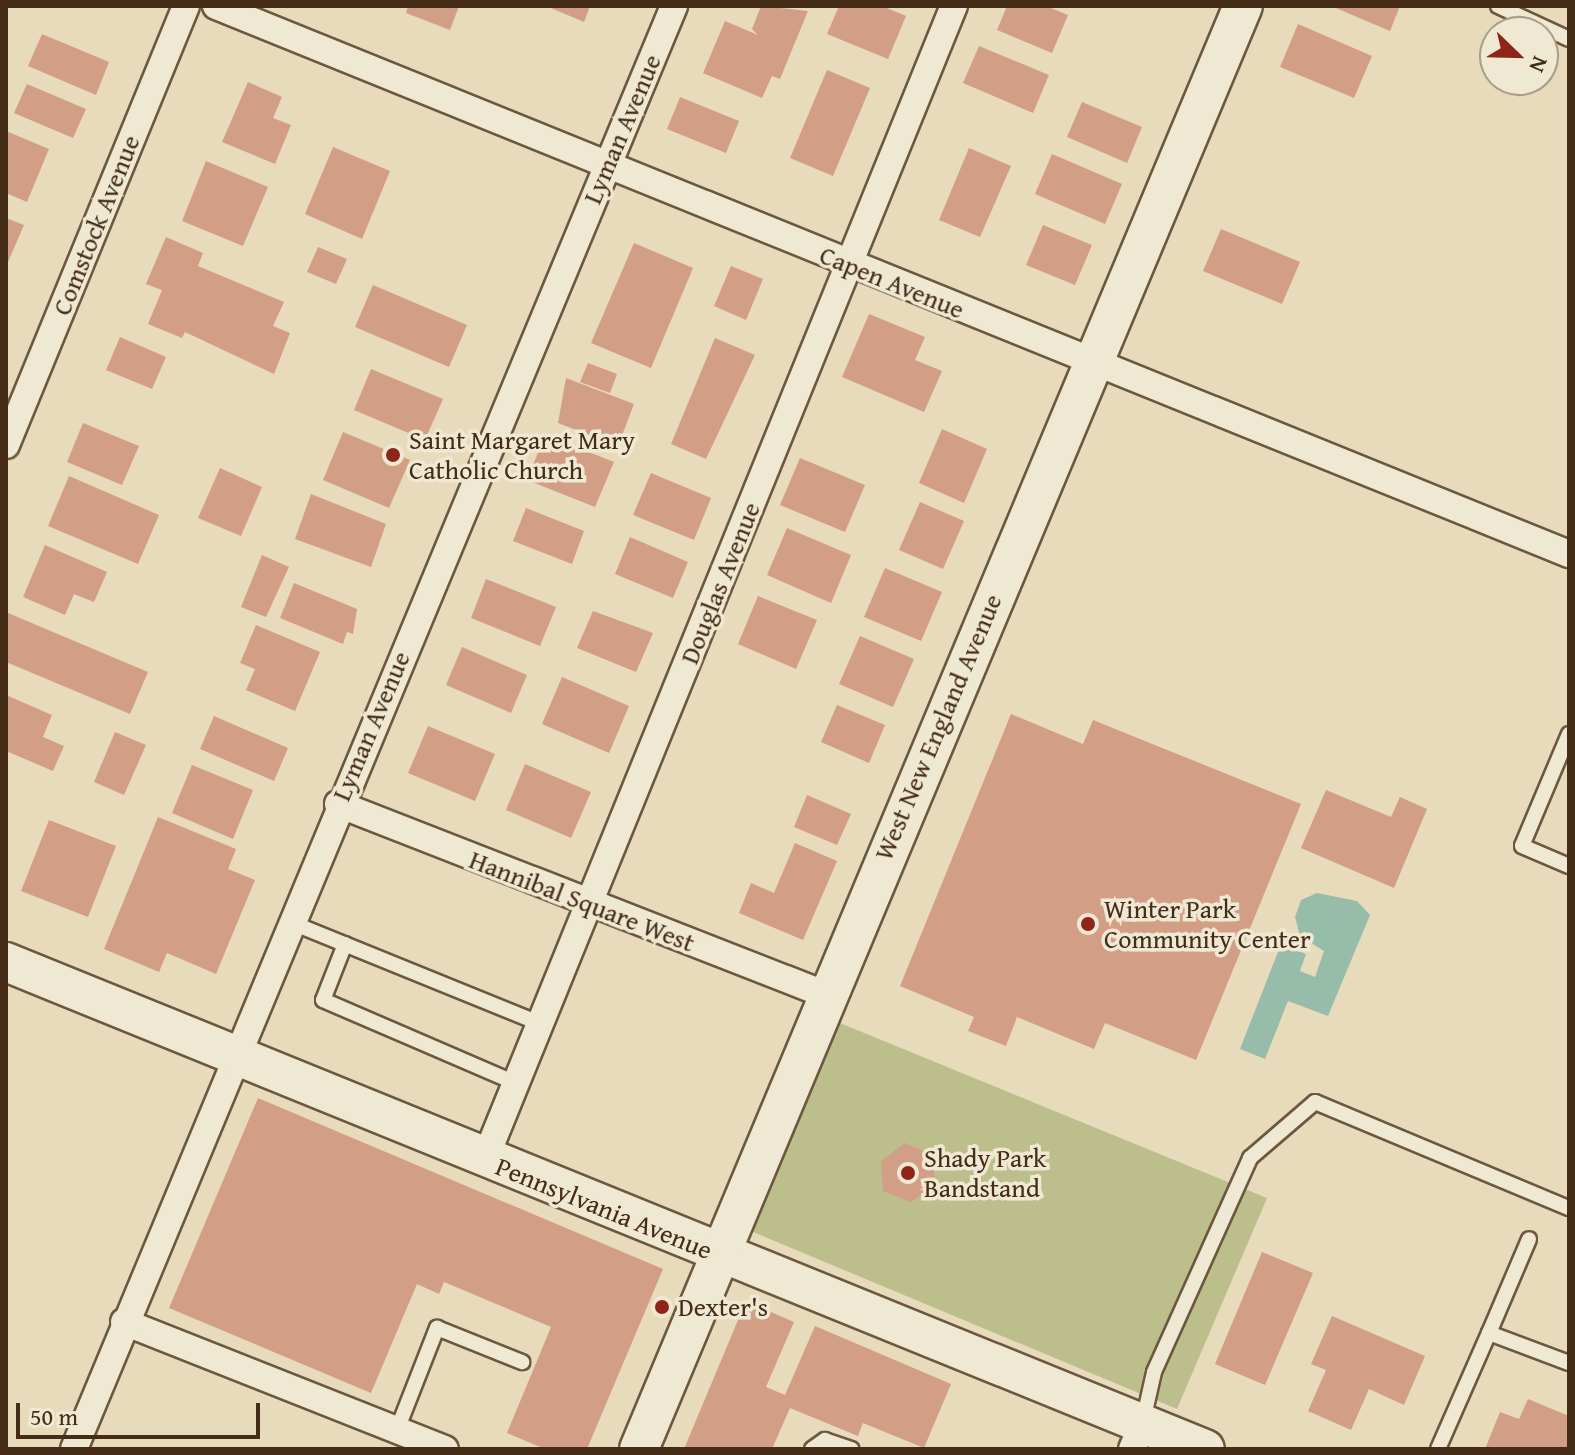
<!DOCTYPE html>
<style>
body{margin:0}
#map{position:relative;width:1575px;height:1455px;overflow:hidden;background:#e7dbbb;font-family:"Gentium Book Plus",serif}
div>[style]{position:absolute}
[style*='--x']{left:calc(var(--x)*1px);top:calc(var(--y)*1px);width:calc(var(--w)*1px);rotate:calc(var(--a)*1deg)}
.green>*{inset:0;background:#bcbe8c}
.water>*{inset:0;background:#98bcaa}
.building>*{inset:0;background:#d39e86}
.roads{filter:drop-shadow(2px 0 #6d583f) drop-shadow(-2px 0 #6d583f) drop-shadow(0 2px #6d583f) drop-shadow(0 -2px #6d583f)}
.lane>*{height:14px;margin:-7px;padding:0 7px;transform-origin:7px;border-radius:7px;background:#efe8d3}
.street>*{height:26px;margin:-13px;padding:0 13px;transform-origin:13px;border-radius:13px;background:#efe8d3}
.secondary>*{height:38px;margin:-19px;padding:0 19px;transform-origin:19px;border-radius:19px;background:#efe8d3}
.dots>*{width:22px;height:22px;translate:-50% -50%;box-sizing:border-box;border:4px solid #efe8d3;border-radius:50%}
span{translate:-50% -50%;white-space:nowrap;text-align:center;line-height:1.15;-webkit-text-stroke:7px #efe8d3;paint-order:stroke}
.street-label{font-size:26px;color:#442c16}
.poi-label{font-size:26px;color:#442c16}
.left{translate:0 -50%;text-align:left}
.frame{position:absolute;inset:0;border:8px solid #442c16;pointer-events:none}
.north{position:absolute;left:1479px;top:16px;width:80px;height:80px;box-sizing:border-box;background:#efe8d3;border:2px solid #ab9d87;border-radius:50%;rotate:113deg;font-size:22px;font-weight:700;line-height:32px;text-align:center;color:#442c16}
.north::after{content:'';display:block;margin:auto;width:28px;height:36px;background:#8f2418;clip-path:polygon(50% 0,100% 100%,50% 72%,0 100%)}
.scale{position:absolute;left:16px;top:1403px;width:244px;height:36px;box-sizing:border-box;border:4px solid #442c16;border-top:0;padding-left:10px;font-size:24px;line-height:28px;white-space:nowrap;color:#442c16;-webkit-text-stroke:6px #efe8d3;paint-order:stroke}
</style>
<div id="map">
<div class="green">
<div style="clip-path:polygon(835px 1021px,1267px 1198px,1177px 1409px,753px 1232px,752px 1211px)"></div>
</div>
<div class="water">
<div style="clip-path:polygon(1317px 893px,1357px 901px,1370px 915px,1328px 1016px,1288px 1001px,1265px 1059px,1240px 1049px,1281px 944px,1306px 954px,1300px 971px,1315px 977px,1324px 951px,1300px 936px,1295px 917px,1301px 900px)"></div>
</div>
<div class="building">
<div style="clip-path:polygon(408px 6px,459px 6px,450px 30px,406px 13px)"></div>
<div style="clip-path:polygon(546px 6px,590px 6px,584px 22px)"></div>
<div style="clip-path:polygon(761px 6px,808px 11px,780px 79px,772px 76px,762px 98px,703px 73px,725px 21px,758px 35px,752px 29px)"></div>
<div style="clip-path:polygon(839px 6px,882px 6px,906px 16px,888px 59px,827px 34px)"></div>
<div style="clip-path:polygon(1007px 6px,1046px 6px,1068px 15px,1052px 53px,997px 30px)"></div>
<div style="clip-path:polygon(1331px 6px,1400px 6px,1390px 31px)"></div>
<div style="clip-path:polygon(1298px 24px,1372px 56px,1354px 98px,1280px 67px)"></div>
<div style="clip-path:polygon(42px 34px,109px 62px,96px 95px,28px 66px)"></div>
<div style="clip-path:polygon(979px 46px,1049px 75px,1033px 113px,963px 83px)"></div>
<div style="clip-path:polygon(827px 70px,870px 88px,833px 176px,790px 158px)"></div>
<div style="clip-path:polygon(248px 82px,282px 97px,273px 118px,291px 125px,275px 164px,222px 142px)"></div>
<div style="clip-path:polygon(27px 84px,86px 109px,73px 138px,14px 113px)"></div>
<div style="clip-path:polygon(680px 97px,739px 121px,726px 153px,667px 129px)"></div>
<div style="clip-path:polygon(1082px 102px,1142px 127px,1127px 163px,1067px 137px)"></div>
<div style="clip-path:polygon(6px 131px,49px 149px,27px 202px,6px 193px)"></div>
<div style="clip-path:polygon(333px 147px,390px 171px,362px 239px,305px 214px)"></div>
<div style="clip-path:polygon(969px 148px,1011px 166px,980px 237px,939px 220px)"></div>
<div style="clip-path:polygon(1052px 154px,1122px 184px,1105px 224px,1035px 194px)"></div>
<div style="clip-path:polygon(206px 161px,268px 187px,243px 246px,182px 221px)"></div>
<div style="clip-path:polygon(6px 218px,24px 225px,8px 262px,6px 261px)"></div>
<div style="clip-path:polygon(1043px 225px,1092px 245px,1075px 285px,1026px 265px)"></div>
<div style="clip-path:polygon(1221px 229px,1300px 262px,1282px 304px,1203px 271px)"></div>
<div style="clip-path:polygon(166px 237px,203px 253px,198px 266px,284px 302px,273px 326px,290px 333px,274px 374px,185px 332px,182px 338px,148px 324px,162px 290px,146px 284px)"></div>
<div style="clip-path:polygon(634px 243px,693px 268px,651px 368px,591px 343px)"></div>
<div style="clip-path:polygon(318px 247px,347px 259px,336px 284px,307px 272px)"></div>
<div style="clip-path:polygon(731px 266px,763px 279px,746px 320px,714px 306px)"></div>
<div style="clip-path:polygon(373px 285px,467px 325px,449px 367px,355px 327px)"></div>
<div style="clip-path:polygon(869px 314px,925px 337px,915px 360px,942px 371px,924px 412px,842px 377px)"></div>
<div style="clip-path:polygon(120px 337px,166px 357px,152px 389px,106px 370px)"></div>
<div style="clip-path:polygon(715px 338px,755px 355px,706px 459px,671px 444px)"></div>
<div style="clip-path:polygon(588px 363px,617px 374px,610px 393px,580px 382px)"></div>
<div style="clip-path:polygon(371px 369px,443px 399px,425px 440px,354px 410px)"></div>
<div style="clip-path:polygon(566px 378px,634px 404px,618px 446px,558px 423px)"></div>
<div style="clip-path:polygon(83px 423px,139px 446px,122px 485px,67px 462px)"></div>
<div style="clip-path:polygon(942px 429px,987px 449px,964px 503px,919px 483px)"></div>
<div style="clip-path:polygon(343px 432px,410px 460px,389px 508px,323px 480px)"></div>
<div style="clip-path:polygon(545px 435px,614px 462px,595px 507px,527px 480px)"></div>
<div style="clip-path:polygon(800px 458px,865px 485px,845px 532px,780px 505px)"></div>
<div style="clip-path:polygon(220px 468px,262px 487px,241px 536px,198px 518px)"></div>
<div style="clip-path:polygon(651px 473px,711px 498px,694px 540px,633px 515px)"></div>
<div style="clip-path:polygon(69px 476px,159px 515px,138px 564px,48px 526px)"></div>
<div style="clip-path:polygon(311px 494px,386px 524px,371px 567px,295px 539px)"></div>
<div style="clip-path:polygon(920px 502px,964px 521px,943px 569px,899px 550px)"></div>
<div style="clip-path:polygon(526px 508px,584px 531px,572px 564px,513px 541px)"></div>
<div style="clip-path:polygon(787px 528px,851px 555px,831px 603px,767px 575px)"></div>
<div style="clip-path:polygon(630px 537px,688px 562px,673px 598px,615px 574px)"></div>
<div style="clip-path:polygon(45px 545px,107px 572px,94px 602px,74px 594px,65px 615px,23px 597px)"></div>
<div style="clip-path:polygon(262px 555px,289px 567px,266px 617px,241px 607px)"></div>
<div style="clip-path:polygon(885px 568px,942px 592px,921px 641px,864px 617px)"></div>
<div style="clip-path:polygon(486px 579px,556px 607px,540px 646px,471px 618px)"></div>
<div style="clip-path:polygon(294px 583px,357px 609px,353px 634px,347px 632px,343px 644px,280px 618px)"></div>
<div style="clip-path:polygon(758px 596px,817px 620px,796px 669px,738px 644px)"></div>
<div style="clip-path:polygon(593px 611px,653px 633px,636px 672px,577px 648px)"></div>
<div style="clip-path:polygon(8px 613px,148px 672px,130px 714px,6px 662px)"></div>
<div style="clip-path:polygon(256px 625px,320px 652px,295px 711px,246px 690px,255px 669px,240px 663px)"></div>
<div style="clip-path:polygon(860px 636px,914px 659px,893px 707px,839px 684px)"></div>
<div style="clip-path:polygon(462px 647px,527px 675px,511px 713px,446px 685px)"></div>
<div style="clip-path:polygon(562px 677px,629px 706px,609px 753px,542px 724px)"></div>
<div style="clip-path:polygon(6px 695px,52px 715px,43px 737px,64px 746px,53px 771px,6px 751px)"></div>
<div style="clip-path:polygon(837px 705px,885px 725px,869px 763px,821px 742px)"></div>
<div style="clip-path:polygon(1011px 714px,1083px 744px,1093px 720px,1301px 804px,1196px 1060px,1105px 1023px,1094px 1049px,1017px 1017px,1006px 1046px,968px 1031px,974px 1017px,900px 986px)"></div>
<div style="clip-path:polygon(214px 716px,288px 748px,274px 781px,200px 749px)"></div>
<div style="clip-path:polygon(428px 726px,495px 754px,475px 801px,408px 773px)"></div>
<div style="clip-path:polygon(115px 732px,146px 745px,124px 795px,94px 782px)"></div>
<div style="clip-path:polygon(525px 764px,591px 792px,571px 838px,506px 810px)"></div>
<div style="clip-path:polygon(192px 765px,253px 790px,233px 839px,172px 813px)"></div>
<div style="clip-path:polygon(1326px 790px,1391px 817px,1400px 797px,1427px 809px,1394px 888px,1301px 848px)"></div>
<div style="clip-path:polygon(807px 795px,851px 814px,837px 845px,794px 827px)"></div>
<div style="clip-path:polygon(158px 817px,236px 849px,228px 869px,255px 880px,216px 974px,167px 953px,159px 972px,104px 949px)"></div>
<div style="clip-path:polygon(49px 820px,116px 846px,88px 917px,21px 891px)"></div>
<div style="clip-path:polygon(795px 843px,837px 861px,803px 940px,739px 913px,751px 883px,774px 893px)"></div>
<div style="clip-path:polygon(258px 1098px,663px 1269px,587px 1449px,545px 1449px,507px 1433px,551px 1327px,444px 1282px,439px 1294px,417px 1284px,371px 1393px,169px 1308px)"></div>
<div style="clip-path:polygon(905px 1143px,932px 1155px,935px 1185px,911px 1202px,883px 1191px,881px 1161px)"></div>
<div style="clip-path:polygon(1262px 1252px,1313px 1273px,1265px 1385px,1215px 1364px)"></div>
<div style="clip-path:polygon(746px 1301px,794px 1322px,766px 1387px,785px 1395px,815px 1326px,951px 1384px,924px 1448px,863px 1423px,858px 1436px,790px 1408px,772px 1449px,684px 1449px)"></div>
<div style="clip-path:polygon(1332px 1316px,1425px 1356px,1404px 1405px,1369px 1389px,1351px 1430px,1308px 1411px,1326px 1370px,1311px 1364px)"></div>
<div style="clip-path:polygon(1528px 1399px,1569px 1416px,1569px 1449px,1485px 1449px,1500px 1412px,1519px 1419px)"></div>
</div>
<div class="roads">
<div class="lane">
<div style="--x:1498;--y:6;--w:78;--a:24.9"></div>
<div style="--x:1569;--y:734;--w:121;--a:112.8"></div>
<div style="--x:1522;--y:846;--w:51;--a:23.1"></div>
<div style="--x:290;--y:922;--w:271;--a:22.1"></div>
<div style="--x:345;--y:944;--w:60;--a:111.4"></div>
<div style="--x:323;--y:1000;--w:210;--a:23.3"></div>
<div style="--x:1489;--y:1333;--w:102;--a:-66.9"></div>
<div style="--x:1143;--y:1421;--w:50;--a:-77.3"></div>
<div style="--x:1154;--y:1372;--w:235;--a:-65.8"></div>
<div style="--x:1250;--y:1158;--w:86;--a:-40.7"></div>
<div style="--x:1315;--y:1102;--w:275;--a:22.7"></div>
<div style="--x:397;--y:1430;--w:110;--a:-68.6"></div>
<div style="--x:437;--y:1328;--w:92;--a:21.8"></div>
<div style="--x:812;--y:1449;--w:16;--a:-35"></div>
<div style="--x:825;--y:1440;--w:28;--a:19"></div>
<div style="--x:1438;--y:1449;--w:127;--a:-66.3"></div>
<div style="--x:1489;--y:1333;--w:85;--a:20.6"></div>
</div>
<div class="street">
<div style="--x:216;--y:6;--w:1460;--a:22.05"></div>
<div style="--x:6;--y:445;--w:474;--a:-67.7"></div>
<div style="--x:338;--y:804;--w:525;--a:21.34"></div>
<div style="--x:485;--y:1159;--w:1245;--a:-67.87"></div>
<div style="--x:124;--y:1322;--w:345;--a:21.6"></div>
<div style="--x:74;--y:1449;--w:1563;--a:-67.42"></div>
<div style="--x:1132;--y:1449;--w:26;--a:-67"></div>
</div>
<div class="secondary">
<div style="--x:6;--y:962;--w:1294;--a:22.11"></div>
<div style="--x:639;--y:1449;--w:1564;--a:-67.29"></div>
</div>
</div>
<div class="dots">
<div style="left:393px;top:455px;background:#8f2418"></div>
<div style="left:1088px;top:924px;background:#8f2418"></div>
<div style="left:908px;top:1173px;background:#8f2418"></div>
<div style="left:662px;top:1307px;background:#8f2418"></div>
</div>
<div class="street-label">
<span style="left:622px;top:129px;rotate:-67deg">Lyman Avenue</span>
<span style="left:96px;top:225px;rotate:-68deg">Comstock Avenue</span>
<span style="left:892px;top:282px;rotate:22deg">Capen Avenue</span>
<span style="left:720px;top:583px;rotate:-68deg">Douglas Avenue</span>
<span style="left:371px;top:726px;rotate:-67deg">Lyman Avenue</span>
<span style="left:938px;top:727px;rotate:-67deg">West New England Avenue</span>
<span style="left:582px;top:901px;rotate:21deg">Hannibal Square West</span>
<span style="left:604px;top:1208px;rotate:22deg">Pennsylvania Avenue</span>
</div>
<div class="poi-label">
<span class="left" style="left:409px;top:455px">Saint Margaret Mary<br>Catholic Church</span>
<span class="left" style="left:1104px;top:924px">Winter Park<br>Community Center</span>
<span class="left" style="left:924px;top:1173px">Shady Park<br>Bandstand</span>
<span class="left" style="left:678px;top:1307px">Dexter's</span>
</div>
<div class="frame"></div>
<div class="north">N</div>
<div class="scale">50 m</div>
</div>
